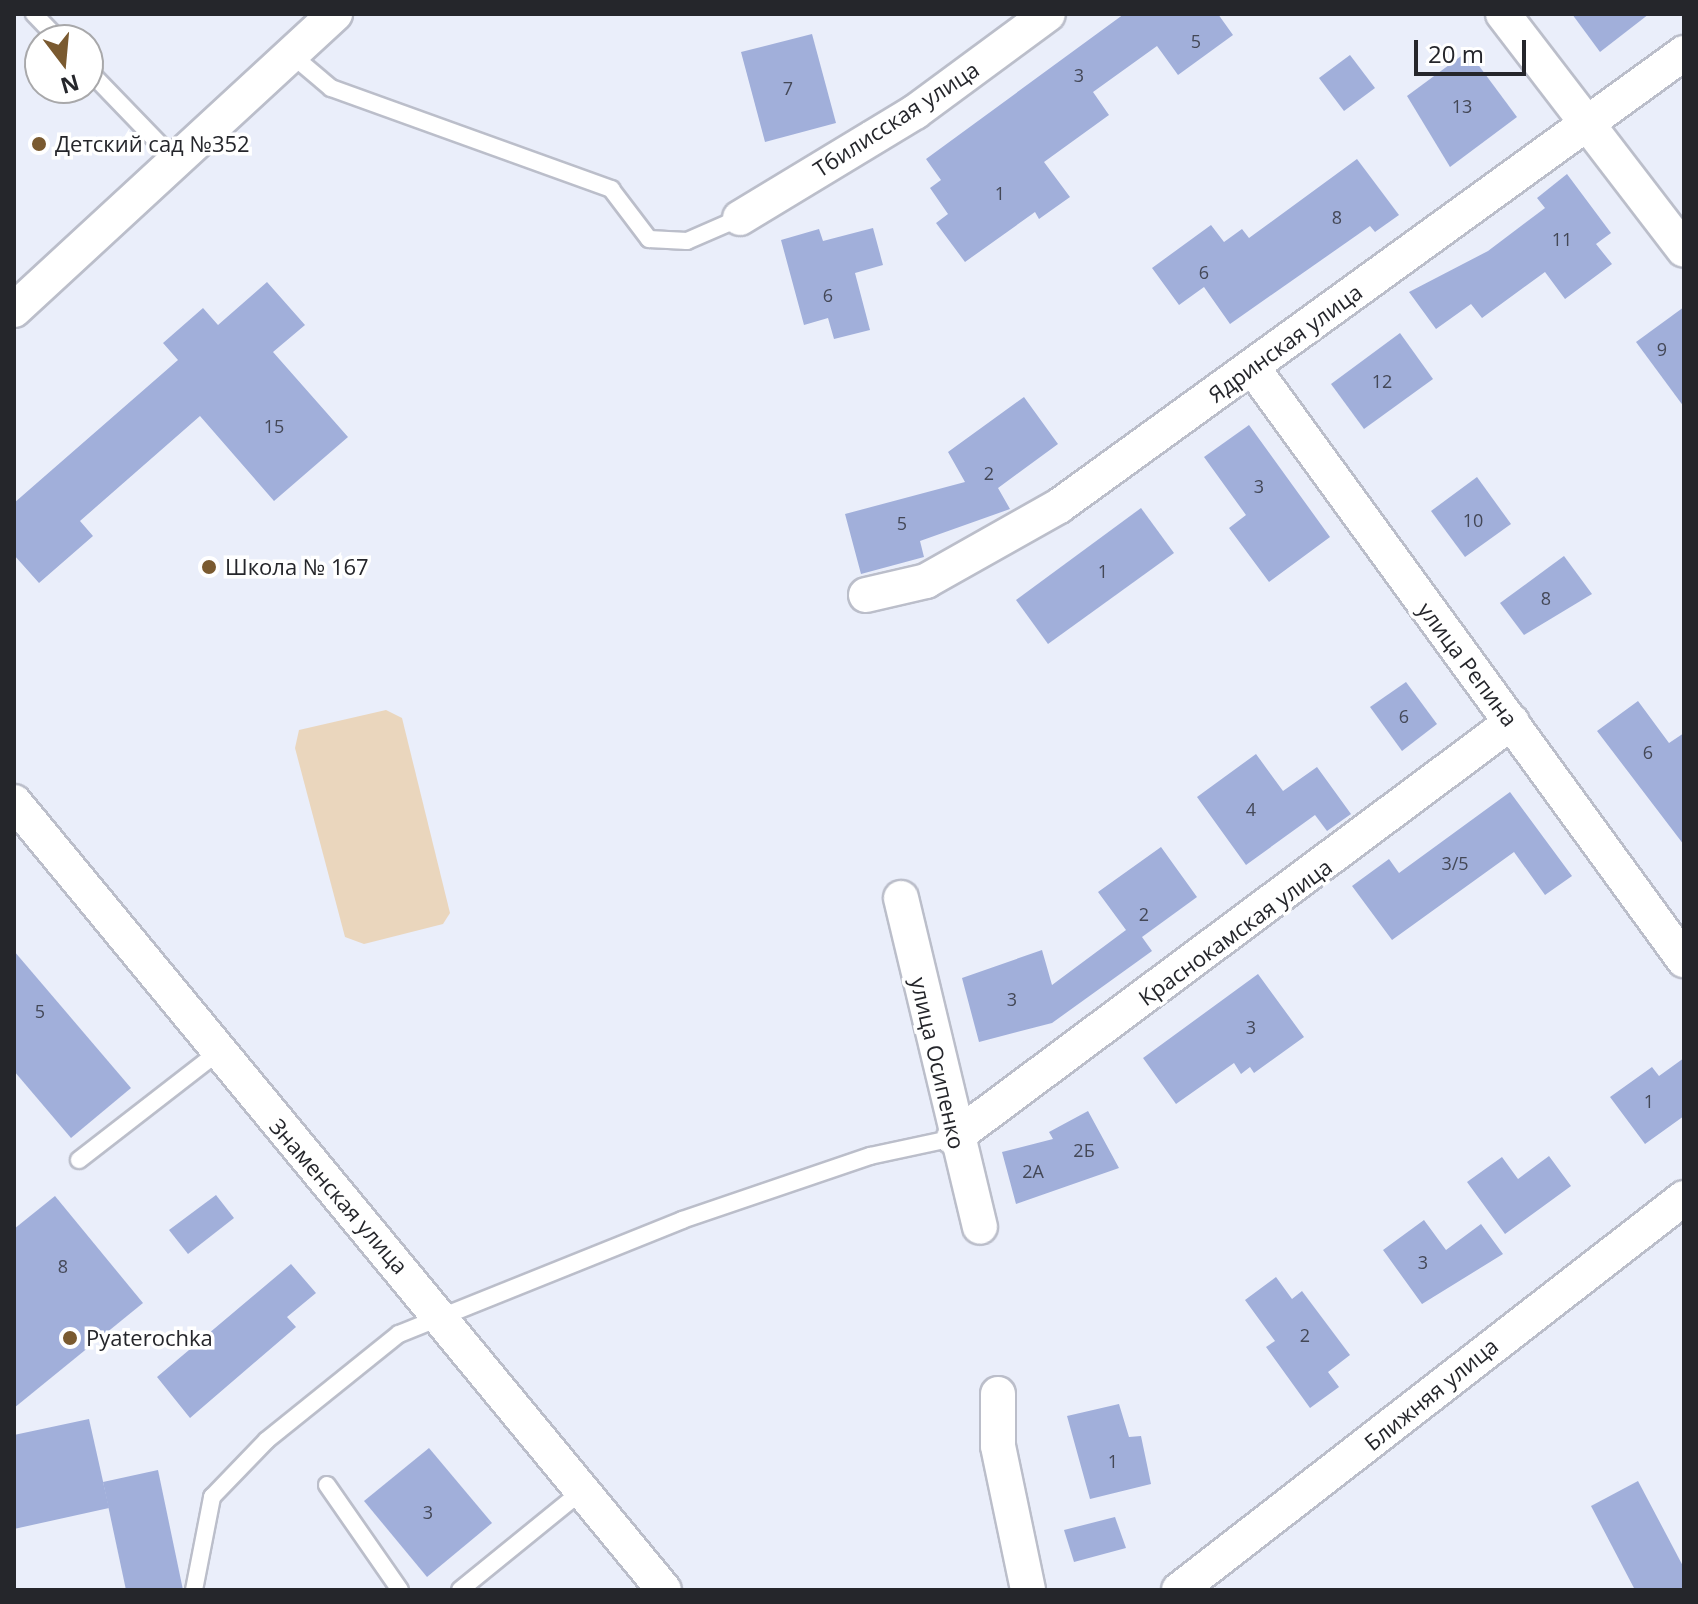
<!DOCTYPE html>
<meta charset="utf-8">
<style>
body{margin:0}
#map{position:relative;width:1698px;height:1604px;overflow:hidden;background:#eaeefa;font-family:"Open Sans",sans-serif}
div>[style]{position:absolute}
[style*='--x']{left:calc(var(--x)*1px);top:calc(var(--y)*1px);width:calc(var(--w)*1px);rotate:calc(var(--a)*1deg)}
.green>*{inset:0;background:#ead6bd}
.building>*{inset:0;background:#a1afda}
.roads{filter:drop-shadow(2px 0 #bbbeca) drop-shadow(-2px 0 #bbbeca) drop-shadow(0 2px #bbbeca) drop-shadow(0 -2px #bbbeca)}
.lane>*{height:16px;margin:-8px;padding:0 8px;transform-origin:8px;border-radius:8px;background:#fff}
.street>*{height:34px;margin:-17px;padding:0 17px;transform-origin:17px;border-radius:17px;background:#fff}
.dots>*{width:22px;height:22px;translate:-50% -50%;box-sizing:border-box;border:4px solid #fff;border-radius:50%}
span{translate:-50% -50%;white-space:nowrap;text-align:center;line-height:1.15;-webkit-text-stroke:7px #fff;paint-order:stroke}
.number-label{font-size:18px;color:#444857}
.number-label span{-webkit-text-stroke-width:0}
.street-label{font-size:22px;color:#25262b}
.poi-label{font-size:22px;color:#25262b}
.left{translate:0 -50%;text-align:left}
.frame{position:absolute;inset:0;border:16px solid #25262b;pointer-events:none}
.north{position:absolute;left:24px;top:24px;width:80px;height:80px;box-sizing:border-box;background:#fff;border:2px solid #a8a8aa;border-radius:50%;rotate:164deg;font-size:22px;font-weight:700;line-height:32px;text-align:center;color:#25262b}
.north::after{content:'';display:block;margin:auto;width:28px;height:36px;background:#7a5a30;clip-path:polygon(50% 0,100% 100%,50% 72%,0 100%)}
.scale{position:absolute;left:1414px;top:40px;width:112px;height:36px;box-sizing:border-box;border:4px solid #25262b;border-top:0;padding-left:10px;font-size:24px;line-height:28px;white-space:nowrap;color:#25262b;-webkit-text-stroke:6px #fff;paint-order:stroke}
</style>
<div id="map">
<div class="green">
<div style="clip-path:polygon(386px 710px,402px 718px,450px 913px,443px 924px,364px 944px,345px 937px,295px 748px,299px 730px)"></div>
</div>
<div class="building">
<div style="clip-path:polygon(1124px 14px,1218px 14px,1233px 35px,1178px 75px,1157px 46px,1093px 92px,1109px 115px,1044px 162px,1070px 197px,1039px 219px,1035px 212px,965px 262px,936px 223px,948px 214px,930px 188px,941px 180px,926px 159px)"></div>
<div style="clip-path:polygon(1572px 14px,1649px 14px,1600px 52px)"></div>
<div style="clip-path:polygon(812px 34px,836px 123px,765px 142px,741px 52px)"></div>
<div style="clip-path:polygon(1468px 51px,1517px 117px,1450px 167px,1407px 96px)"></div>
<div style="clip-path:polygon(1350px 55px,1375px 88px,1344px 111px,1319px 78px)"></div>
<div style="clip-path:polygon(1357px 159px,1399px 215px,1375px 232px,1370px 226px,1230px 324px,1204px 287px,1179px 305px,1152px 268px,1211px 225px,1224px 242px,1242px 229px,1249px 238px)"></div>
<div style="clip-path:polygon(1567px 174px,1611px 233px,1596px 244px,1612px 264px,1565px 299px,1545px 272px,1482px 318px,1471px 304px,1436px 329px,1409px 292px,1488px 251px,1545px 208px,1537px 198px)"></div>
<div style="clip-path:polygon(873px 228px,883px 265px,855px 273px,870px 330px,834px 339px,828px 318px,804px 325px,781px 240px,819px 229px,823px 241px)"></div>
<div style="clip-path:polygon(267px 282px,305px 325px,273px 352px,348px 437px,274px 501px,200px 416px,80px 521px,93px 536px,39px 583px,14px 555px,14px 503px,178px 360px,163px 343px,203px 308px,218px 325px)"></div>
<div style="clip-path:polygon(1684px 307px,1684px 407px,1636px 342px)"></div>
<div style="clip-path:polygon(1400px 333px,1433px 379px,1364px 429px,1331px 384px)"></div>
<div style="clip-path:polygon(1024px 397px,1058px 444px,998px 488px,1010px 509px,920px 541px,924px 557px,861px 574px,845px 514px,965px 482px,948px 452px)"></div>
<div style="clip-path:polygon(1249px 425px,1330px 537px,1269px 582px,1229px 528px,1246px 515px,1204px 457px)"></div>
<div style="clip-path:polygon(1477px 477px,1511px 524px,1465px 557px,1431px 511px)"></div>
<div style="clip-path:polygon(1141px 508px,1174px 553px,1048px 644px,1016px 600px)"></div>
<div style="clip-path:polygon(1564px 556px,1592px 594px,1524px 635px,1500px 603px)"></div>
<div style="clip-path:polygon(1406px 682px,1437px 724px,1402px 751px,1370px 707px)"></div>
<div style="clip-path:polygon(1638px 701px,1669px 743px,1684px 733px,1684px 845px,1597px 731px)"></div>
<div style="clip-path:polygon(1256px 754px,1283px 791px,1317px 767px,1351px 814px,1327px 831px,1315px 815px,1246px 865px,1197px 797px)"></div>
<div style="clip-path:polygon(1510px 792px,1572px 876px,1545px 895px,1514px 852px,1392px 940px,1352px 886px,1389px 859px,1399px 873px)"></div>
<div style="clip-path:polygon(1161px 847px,1197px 897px,1142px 937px,1152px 951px,1052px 1023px,979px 1042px,962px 978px,1042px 950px,1052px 985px,1126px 930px,1098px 892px)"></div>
<div style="clip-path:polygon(14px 951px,131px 1088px,71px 1138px,14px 1071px)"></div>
<div style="clip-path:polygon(1258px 974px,1304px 1037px,1254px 1073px,1250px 1067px,1241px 1074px,1234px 1063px,1176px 1104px,1143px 1058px)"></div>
<div style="clip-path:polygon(1684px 1058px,1684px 1116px,1645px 1144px,1610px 1097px,1652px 1067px,1659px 1076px)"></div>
<div style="clip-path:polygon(1088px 1111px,1119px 1168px,1016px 1204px,1002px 1152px,1053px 1139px,1049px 1132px)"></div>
<div style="clip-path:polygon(1549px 1156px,1571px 1186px,1505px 1234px,1467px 1182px,1502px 1157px,1518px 1179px)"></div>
<div style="clip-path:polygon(216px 1195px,234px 1218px,188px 1254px,169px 1230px)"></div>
<div style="clip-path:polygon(55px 1196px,143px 1303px,14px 1408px,14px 1229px)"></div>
<div style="clip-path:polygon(1424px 1220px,1446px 1250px,1481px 1224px,1503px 1254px,1422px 1304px,1383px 1250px)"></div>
<div style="clip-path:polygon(291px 1264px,316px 1293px,287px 1317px,296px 1327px,190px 1418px,157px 1377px)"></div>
<div style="clip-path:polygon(1276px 1277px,1292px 1299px,1302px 1291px,1350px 1355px,1328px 1372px,1339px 1387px,1310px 1408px,1266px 1347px,1275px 1341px,1245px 1300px)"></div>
<div style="clip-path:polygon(1119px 1404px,1129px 1437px,1141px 1436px,1151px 1484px,1090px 1499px,1067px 1416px)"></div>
<div style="clip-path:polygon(89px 1419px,109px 1508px,14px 1529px,14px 1435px)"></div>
<div style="clip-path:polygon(429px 1448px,492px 1523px,427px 1577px,364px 1501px)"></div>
<div style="clip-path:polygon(158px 1470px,183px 1590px,126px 1590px,103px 1482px)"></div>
<div style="clip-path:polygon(1638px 1481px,1684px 1568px,1684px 1590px,1635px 1590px,1591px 1506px)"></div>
<div style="clip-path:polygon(1115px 1517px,1126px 1548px,1074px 1562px,1064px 1530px)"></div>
</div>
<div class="roads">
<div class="lane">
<div style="--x:34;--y:14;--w:36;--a:46"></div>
<div style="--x:292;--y:55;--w:51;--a:40.2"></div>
<div style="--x:331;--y:88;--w:298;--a:19.8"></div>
<div style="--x:611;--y:189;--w:63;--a:52.8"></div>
<div style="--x:649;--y:239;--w:38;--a:3"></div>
<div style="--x:687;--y:241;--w:58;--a:-23.5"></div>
<div style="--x:88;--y:70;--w:127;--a:46"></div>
<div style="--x:79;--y:1160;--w:175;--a:-37.8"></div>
<div style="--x:327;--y:1485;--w:128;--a:55.2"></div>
<div style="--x:194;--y:1590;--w:95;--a:-79"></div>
<div style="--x:212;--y:1497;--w:79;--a:-46"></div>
<div style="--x:267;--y:1440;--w:169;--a:-38.8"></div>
<div style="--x:399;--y:1334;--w:305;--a:-21.9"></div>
<div style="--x:682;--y:1220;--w:199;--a:-18.8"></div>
<div style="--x:870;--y:1156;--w:86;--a:-12.1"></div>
<div style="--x:460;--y:1590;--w:159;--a:-39.1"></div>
</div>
<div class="street">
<div style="--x:1503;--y:14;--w:297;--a:52.5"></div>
<div style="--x:740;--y:218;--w:205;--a:-31.2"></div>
<div style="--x:915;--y:112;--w:165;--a:-36.4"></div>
<div style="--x:14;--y:310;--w:437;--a:-42.7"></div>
<div style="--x:1252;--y:367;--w:734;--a:53.93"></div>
<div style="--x:866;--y:595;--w:62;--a:-13.1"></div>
<div style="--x:926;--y:581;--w:153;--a:-29.4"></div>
<div style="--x:1059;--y:506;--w:772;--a:-35.93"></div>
<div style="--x:14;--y:802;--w:1021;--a:50.48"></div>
<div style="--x:901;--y:898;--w:338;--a:76.5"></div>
<div style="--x:954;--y:1138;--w:696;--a:-36.71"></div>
<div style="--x:998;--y:1394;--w:52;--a:90"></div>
<div style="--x:998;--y:1446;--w:147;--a:78.2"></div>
<div style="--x:1179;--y:1590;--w:639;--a:-37.82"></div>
</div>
</div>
<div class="dots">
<div style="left:39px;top:144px;background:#7a5a30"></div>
<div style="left:209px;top:567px;background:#7a5a30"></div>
<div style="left:70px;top:1338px;background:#7a5a30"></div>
</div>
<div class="number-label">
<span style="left:1196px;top:41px">5</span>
<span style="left:1079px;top:75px">3</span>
<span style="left:788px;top:88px">7</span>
<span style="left:1462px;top:106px">13</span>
<span style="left:1000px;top:193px">1</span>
<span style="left:1337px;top:217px">8</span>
<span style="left:1562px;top:239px">11</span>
<span style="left:1204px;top:272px">6</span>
<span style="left:828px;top:295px">6</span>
<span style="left:1662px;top:349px">9</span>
<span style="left:1382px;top:381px">12</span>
<span style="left:274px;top:426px">15</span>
<span style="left:989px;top:473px">2</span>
<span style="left:1259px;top:486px">3</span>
<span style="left:1473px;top:520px">10</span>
<span style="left:902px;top:523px">5</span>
<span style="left:1103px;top:571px">1</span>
<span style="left:1546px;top:598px">8</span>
<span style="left:1404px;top:716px">6</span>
<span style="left:1648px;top:752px">6</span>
<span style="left:1251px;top:809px">4</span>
<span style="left:1455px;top:863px">3/5</span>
<span style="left:1144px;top:914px">2</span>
<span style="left:1012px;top:999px">3</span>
<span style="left:40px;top:1011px">5</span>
<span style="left:1251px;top:1027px">3</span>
<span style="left:1649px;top:1101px">1</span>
<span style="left:1084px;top:1150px">2Б</span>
<span style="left:1033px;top:1171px">2А</span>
<span style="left:1423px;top:1262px">3</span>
<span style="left:63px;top:1266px">8</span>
<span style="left:1305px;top:1335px">2</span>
<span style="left:1113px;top:1461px">1</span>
<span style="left:428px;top:1512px">3</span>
</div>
<div class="street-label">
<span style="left:896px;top:119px;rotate:-33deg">Тбилисская улица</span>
<span style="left:1285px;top:343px;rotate:-36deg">Ядринская улица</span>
<span style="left:1468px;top:664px;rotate:53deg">улица Репина</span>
<span style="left:1235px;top:932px;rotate:-36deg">Краснокамская улица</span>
<span style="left:938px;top:1063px;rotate:77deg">улица Осипенко</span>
<span style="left:339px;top:1196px;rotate:49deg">Знаменская улица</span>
<span style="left:1431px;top:1394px;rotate:-39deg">Ближняя улица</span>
</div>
<div class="poi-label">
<span class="left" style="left:55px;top:144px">Детский сад №352</span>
<span class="left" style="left:225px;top:567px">Школа № 167</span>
<span class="left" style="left:86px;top:1338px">Pyaterochka</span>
</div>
<div class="frame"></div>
<div class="north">N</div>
<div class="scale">20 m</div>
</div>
